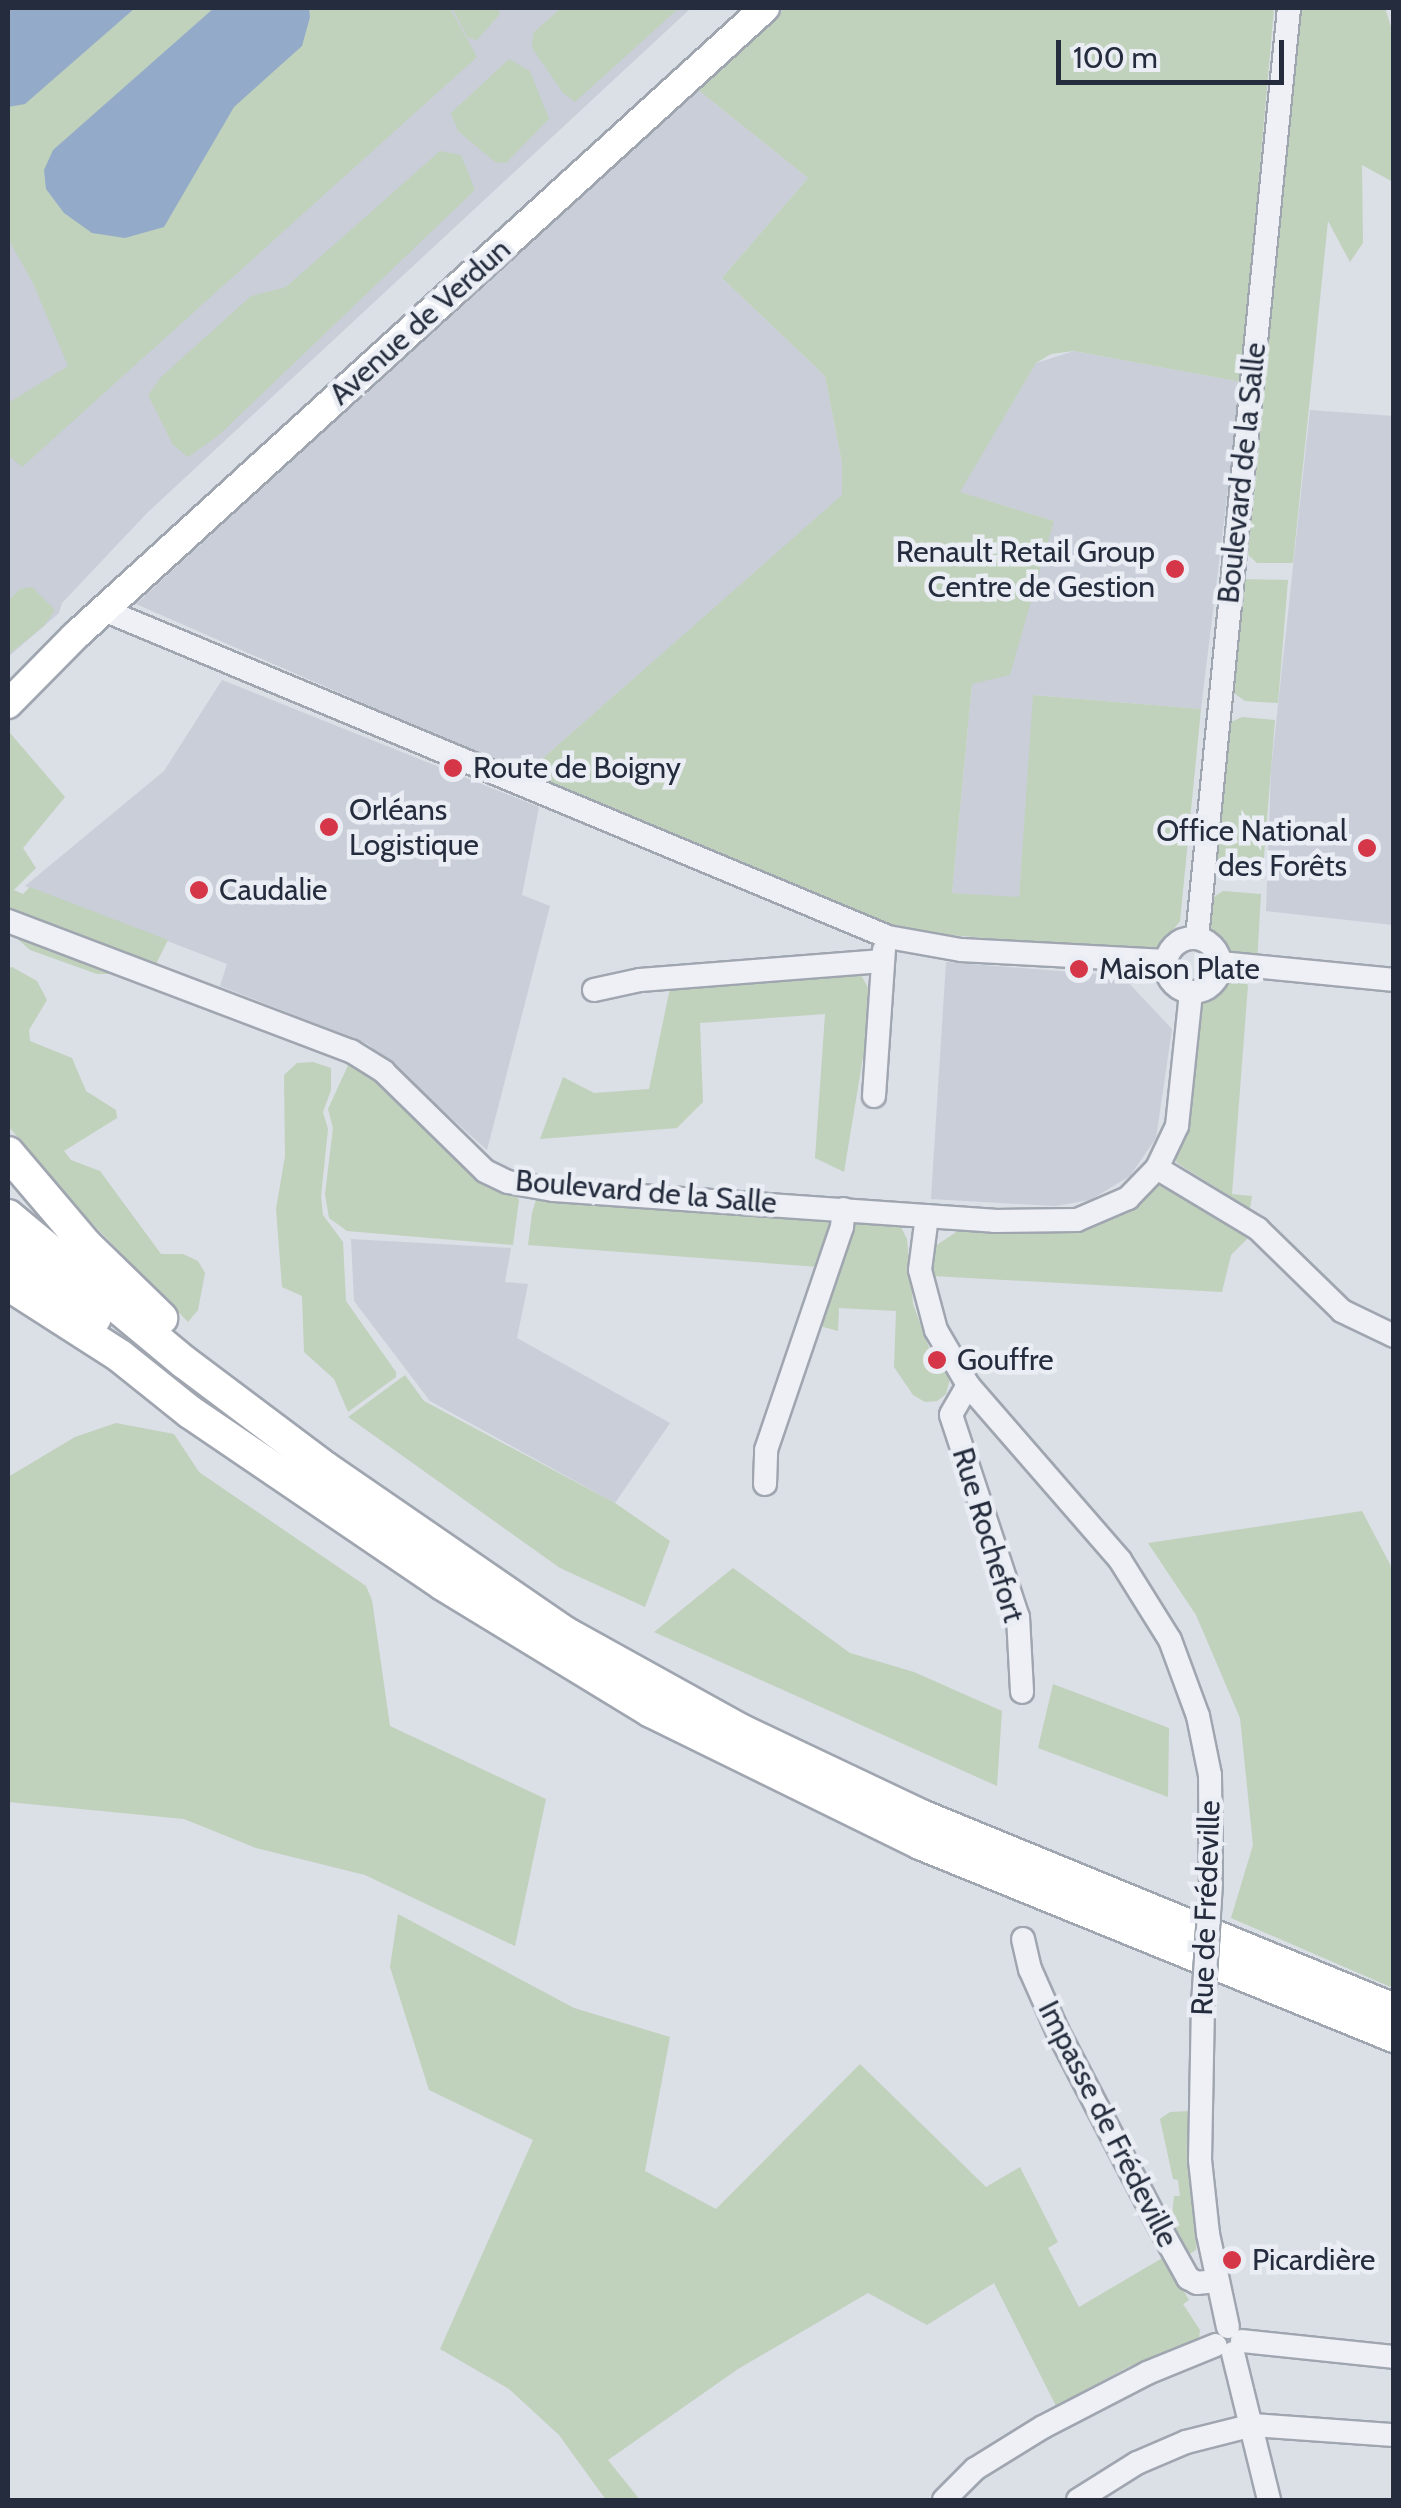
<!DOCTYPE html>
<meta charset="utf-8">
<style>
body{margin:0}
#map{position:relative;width:1401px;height:2508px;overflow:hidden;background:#dbdfe6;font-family:Cabin,sans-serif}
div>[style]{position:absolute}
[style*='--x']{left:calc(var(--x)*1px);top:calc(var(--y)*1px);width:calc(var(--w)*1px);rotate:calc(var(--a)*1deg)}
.built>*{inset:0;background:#c9ced9}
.green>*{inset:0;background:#c0d1bc}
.water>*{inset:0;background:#93abc9}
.roads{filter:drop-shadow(2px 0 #a0a6b0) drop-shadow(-2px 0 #a0a6b0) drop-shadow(0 2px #a0a6b0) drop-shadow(0 -2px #a0a6b0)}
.minor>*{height:22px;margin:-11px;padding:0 11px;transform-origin:11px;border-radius:11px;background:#eef0f5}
.minor>.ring{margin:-11px;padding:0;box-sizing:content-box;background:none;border:22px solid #eef0f5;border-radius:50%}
.major>*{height:28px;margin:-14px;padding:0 14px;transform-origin:14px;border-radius:14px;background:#fff}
.highway>*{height:32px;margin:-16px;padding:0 16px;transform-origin:16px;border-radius:16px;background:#fff}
.bridges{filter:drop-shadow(2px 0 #a0a6b0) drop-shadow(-2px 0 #a0a6b0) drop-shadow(0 2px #a0a6b0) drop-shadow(0 -2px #a0a6b0)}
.minor-bridge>*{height:22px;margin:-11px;padding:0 11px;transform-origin:11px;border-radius:11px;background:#eef0f5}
.dots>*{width:28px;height:28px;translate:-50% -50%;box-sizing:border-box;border:5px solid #eaeef4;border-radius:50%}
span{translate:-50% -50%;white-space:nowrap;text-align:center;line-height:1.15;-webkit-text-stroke:9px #eaeef4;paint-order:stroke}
.street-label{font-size:30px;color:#242c3d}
.poi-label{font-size:30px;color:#242c3d}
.right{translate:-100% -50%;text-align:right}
.left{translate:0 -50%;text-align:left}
.frame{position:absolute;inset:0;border:10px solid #242c3d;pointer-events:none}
.scale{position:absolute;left:1056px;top:40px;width:228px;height:45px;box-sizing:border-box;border:5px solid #242c3d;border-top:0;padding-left:12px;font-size:30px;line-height:35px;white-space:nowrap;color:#242c3d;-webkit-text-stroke:8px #eaeef4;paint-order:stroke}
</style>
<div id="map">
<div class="built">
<div style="clip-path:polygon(8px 8px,691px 8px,147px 513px,62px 603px,59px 613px,8px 657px)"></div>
<div style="clip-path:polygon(697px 89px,808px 178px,722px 278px,825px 376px,842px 463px,842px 496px,525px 774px,136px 604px)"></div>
<div style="clip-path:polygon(1074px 351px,1241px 382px,1201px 709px,1034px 695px,1019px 898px,952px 893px,972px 684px,1054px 521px,959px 492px,1036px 363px)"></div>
<div style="clip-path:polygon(1310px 410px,1393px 416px,1393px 925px,1266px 911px,1271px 770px)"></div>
<div style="clip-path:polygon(222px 680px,539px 807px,522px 895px,550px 906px,487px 1150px,368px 1044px,220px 986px,227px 964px,25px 886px,164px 771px)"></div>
<div style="clip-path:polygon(946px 962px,1122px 976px,1172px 1029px,1156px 1138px,1130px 1176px,1090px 1200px,1055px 1206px,931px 1199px)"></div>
<div style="clip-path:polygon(351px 1239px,511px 1248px,505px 1282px,528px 1284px,517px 1338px,670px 1423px,615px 1503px,430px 1401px,354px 1301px)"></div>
</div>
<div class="green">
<div style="clip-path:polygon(8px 8px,450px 8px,477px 57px,22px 467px,8px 455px,8px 403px,68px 366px,32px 281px,8px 239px)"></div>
<div style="clip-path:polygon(452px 8px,497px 8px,500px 14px,477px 40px,468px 38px)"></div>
<div style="clip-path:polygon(561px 8px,679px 8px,575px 102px,563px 93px,532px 48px,533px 33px)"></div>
<div style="clip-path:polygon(785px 8px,1274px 8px,1241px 382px,1074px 351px,1051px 354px,1036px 363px,960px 492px,1054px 521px,1010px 675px,972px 684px,952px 893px,1019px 897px,1033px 695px,1201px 709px,1180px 921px,1156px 952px,889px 930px,525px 774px,842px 495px,842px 463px,825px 376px,722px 278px,808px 178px,697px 89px)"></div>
<div style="clip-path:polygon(1297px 8px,1385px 8px,1394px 36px,1393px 182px,1362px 165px,1363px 243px,1350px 262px,1328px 221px,1293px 563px,1257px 563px,1242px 549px)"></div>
<div style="clip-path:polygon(509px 59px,530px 71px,549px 119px,506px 163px,495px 162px,458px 131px,451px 113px)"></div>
<div style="clip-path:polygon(440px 151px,461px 155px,475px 190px,219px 435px,188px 457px,173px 445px,148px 395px,161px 377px,251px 296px,286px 287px)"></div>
<div style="clip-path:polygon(1243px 579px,1288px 580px,1278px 703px,1245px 701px,1231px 691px)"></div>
<div style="clip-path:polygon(32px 587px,55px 610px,44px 626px,8px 655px,8px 601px,20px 589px)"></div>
<div style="clip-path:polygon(1242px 717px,1275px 720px,1262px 880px,1226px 877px,1211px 861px,1229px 723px)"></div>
<div style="clip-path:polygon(10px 733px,65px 797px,23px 848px,36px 868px,14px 890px,23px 894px,30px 887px,168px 940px,156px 964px,143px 964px,8px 911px)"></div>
<div style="clip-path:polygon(1223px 891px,1261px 894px,1257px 962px,1226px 955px,1208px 929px,1209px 900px)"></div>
<div style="clip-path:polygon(13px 929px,112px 967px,112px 974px,97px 974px,30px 950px,14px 936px)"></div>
<div style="clip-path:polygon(12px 967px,37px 981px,47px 1000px,29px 1030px,30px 1041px,72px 1058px,86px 1091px,116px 1110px,117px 1118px,64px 1151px,71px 1160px,100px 1171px,161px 1254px,183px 1254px,198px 1261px,205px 1273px,198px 1310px,188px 1322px,87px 1218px,8px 1126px,8px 968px)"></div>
<div style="clip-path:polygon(859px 971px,873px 997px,844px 1172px,815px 1158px,825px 1014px,700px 1023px,703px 1102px,677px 1128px,540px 1139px,563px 1077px,594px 1093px,649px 1089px,670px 988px)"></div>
<div style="clip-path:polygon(1238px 978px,1248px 985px,1232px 1194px,1252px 1196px,1250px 1209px,1177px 1163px,1174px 1156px,1198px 1007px,1202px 997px)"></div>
<div style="clip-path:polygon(351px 1059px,516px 1194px,519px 1200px,513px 1245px,347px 1231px,329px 1218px,325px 1194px,333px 1128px,328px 1109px)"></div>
<div style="clip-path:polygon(313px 1062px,331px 1068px,331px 1090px,323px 1112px,328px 1129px,321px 1196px,323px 1215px,343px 1242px,346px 1301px,396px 1372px,396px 1377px,348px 1412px,334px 1379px,304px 1352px,302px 1296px,282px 1287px,276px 1209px,285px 1156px,284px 1075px,297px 1063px)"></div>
<div style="clip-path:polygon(1159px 1184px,1250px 1236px,1231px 1255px,1222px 1292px,933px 1276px,932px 1257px,937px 1245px,959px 1230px,1030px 1232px)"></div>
<div style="clip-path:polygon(543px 1198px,833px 1220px,819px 1267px,528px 1245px,532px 1213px,536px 1200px)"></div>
<div style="clip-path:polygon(853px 1221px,900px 1225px,907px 1239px,913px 1304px,931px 1353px,937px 1365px,944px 1361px,951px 1375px,946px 1394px,937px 1401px,925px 1402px,913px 1395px,894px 1367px,896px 1311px,839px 1308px,838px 1331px,820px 1326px)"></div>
<div style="clip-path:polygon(405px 1375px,424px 1401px,615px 1503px,670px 1541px,645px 1607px,560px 1568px,348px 1417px)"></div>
<div style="clip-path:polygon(116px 1423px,174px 1434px,199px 1472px,366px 1586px,372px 1600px,390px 1726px,546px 1799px,515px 1946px,365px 1875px,256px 1848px,184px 1819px,8px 1802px,8px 1477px,75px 1437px)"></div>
<div style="clip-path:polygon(1362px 1511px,1393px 1570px,1393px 1988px,1231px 1918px,1253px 1845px,1240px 1718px,1196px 1615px,1148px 1543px)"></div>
<div style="clip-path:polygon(733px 1568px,850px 1653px,914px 1672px,1002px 1711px,997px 1786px,654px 1632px)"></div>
<div style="clip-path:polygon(1053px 1684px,1169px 1728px,1168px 1797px,1038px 1748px)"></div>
<div style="clip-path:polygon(398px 1914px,574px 2008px,670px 2037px,645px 2171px,716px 2209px,860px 2064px,986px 2187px,1020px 2167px,1058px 2242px,1048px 2248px,1079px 2307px,1164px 2257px,1189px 2300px,1183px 2304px,1200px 2330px,1199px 2339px,1128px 2367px,1056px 2406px,994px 2283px,927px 2325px,868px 2293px,738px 2369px,608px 2460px,640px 2500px,606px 2500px,559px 2435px,509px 2389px,440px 2349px,533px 2140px,429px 2090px,390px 1967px)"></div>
<div style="clip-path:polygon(1190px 2111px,1199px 2213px,1196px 2250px,1186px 2256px,1171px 2226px,1174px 2196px,1180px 2196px,1178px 2180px,1173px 2179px,1160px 2119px,1170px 2112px)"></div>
</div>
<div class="water">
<div style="clip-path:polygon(8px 8px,135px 8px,25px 104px,8px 107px)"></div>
<div style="clip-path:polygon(214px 8px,309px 8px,310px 17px,302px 46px,234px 107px,164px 227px,125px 238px,92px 233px,64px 213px,46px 189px,44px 170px,53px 150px)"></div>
</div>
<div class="roads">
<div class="minor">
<div style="--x:104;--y:610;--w:849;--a:22.64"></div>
<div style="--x:888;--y:937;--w:74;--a:10.1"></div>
<div style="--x:961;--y:950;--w:205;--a:3.1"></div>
<div style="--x:8;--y:921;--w:367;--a:20.8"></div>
<div style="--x:351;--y:1051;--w:39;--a:32"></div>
<div style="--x:384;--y:1072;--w:141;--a:44.4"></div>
<div style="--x:485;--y:1171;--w:25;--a:26"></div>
<div style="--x:508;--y:1182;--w:47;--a:9.9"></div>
<div style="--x:554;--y:1190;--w:441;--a:4"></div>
<div style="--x:994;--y:1221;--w:83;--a:-0.7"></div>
<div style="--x:1077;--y:1220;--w:56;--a:-23.3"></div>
<div style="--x:1128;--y:1198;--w:42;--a:-46"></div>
<div style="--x:1157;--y:1168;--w:47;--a:-64.5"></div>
<div style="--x:1177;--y:1126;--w:134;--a:-84"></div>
<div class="ring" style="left:1166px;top:938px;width:32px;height:32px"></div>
<div style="--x:1197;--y:938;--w:935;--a:-84.35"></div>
<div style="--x:1221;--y:963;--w:174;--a:5.6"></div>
<div style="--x:594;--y:990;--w:47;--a:-12.3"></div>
<div style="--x:640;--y:980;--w:243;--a:-4.5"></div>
<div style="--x:874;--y:1096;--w:146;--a:-86.1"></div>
<div style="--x:1157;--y:1168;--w:118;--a:31.1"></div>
<div style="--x:1258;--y:1229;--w:117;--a:44.3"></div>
<div style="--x:1342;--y:1311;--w:58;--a:25.7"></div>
<div style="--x:927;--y:1216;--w:54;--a:97.4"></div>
<div style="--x:920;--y:1270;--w:62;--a:75.1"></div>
<div style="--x:936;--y:1330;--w:64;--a:59.8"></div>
<div style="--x:968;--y:1385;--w:232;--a:49"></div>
<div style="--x:1120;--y:1560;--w:94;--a:58"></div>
<div style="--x:1170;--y:1640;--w:81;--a:69.8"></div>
<div style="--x:1198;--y:1716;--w:60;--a:78.5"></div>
<div style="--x:1210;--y:1775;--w:108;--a:89.5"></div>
<div style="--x:968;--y:1385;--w:34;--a:120"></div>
<div style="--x:951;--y:1415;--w:213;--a:71.7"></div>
<div style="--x:1018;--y:1617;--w:75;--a:86.9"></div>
<div style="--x:765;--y:1484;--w:34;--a:-88"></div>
<div style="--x:766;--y:1450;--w:236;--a:-71.2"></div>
<div style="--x:842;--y:1227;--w:18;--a:-84"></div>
<div style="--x:1023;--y:1939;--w:31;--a:77"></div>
<div style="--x:1030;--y:1969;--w:67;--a:66.1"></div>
<div style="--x:1057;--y:2030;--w:221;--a:62.5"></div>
<div style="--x:1159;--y:2226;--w:60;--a:60.9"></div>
<div style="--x:1188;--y:2278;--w:10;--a:29"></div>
<div style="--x:1197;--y:2283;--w:19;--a:-6"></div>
<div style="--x:1203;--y:2004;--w:156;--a:91.1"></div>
<div style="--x:1200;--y:2160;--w:74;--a:83.8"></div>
<div style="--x:1208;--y:2234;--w:95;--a:77.9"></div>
<div style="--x:1242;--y:2341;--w:153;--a:6"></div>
<div style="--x:1233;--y:2353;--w:151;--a:76.2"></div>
<div style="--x:944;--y:2500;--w:44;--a:-45"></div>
<div style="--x:975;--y:2469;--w:80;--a:-31.7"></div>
<div style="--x:1043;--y:2427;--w:117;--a:-27.4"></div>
<div style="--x:1147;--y:2373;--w:74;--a:-22.1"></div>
<div style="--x:1078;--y:2500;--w:70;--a:-32.1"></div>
<div style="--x:1137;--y:2463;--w:53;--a:-23.2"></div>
<div style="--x:1186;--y:2442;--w:69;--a:-14.2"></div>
<div style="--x:1253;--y:2425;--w:141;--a:4.1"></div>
</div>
<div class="major">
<div style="--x:8;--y:704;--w:95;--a:-45.4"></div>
<div style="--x:75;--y:636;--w:933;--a:-42.31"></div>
</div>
<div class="highway">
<div style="--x:8;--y:1153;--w:121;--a:49.7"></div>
<div style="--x:86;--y:1245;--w:105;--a:44.2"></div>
<div style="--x:8;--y:1216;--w:229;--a:39.7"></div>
<div style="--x:184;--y:1362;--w:176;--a:36.9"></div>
<div style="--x:325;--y:1468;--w:291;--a:34.5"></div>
<div style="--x:565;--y:1633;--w:202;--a:29"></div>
<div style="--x:742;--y:1731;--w:198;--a:25.4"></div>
<div style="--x:921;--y:1816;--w:511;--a:22.3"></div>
<div style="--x:8;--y:1247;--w:112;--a:39.2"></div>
<div style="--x:8;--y:1284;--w:133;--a:32.7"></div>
<div style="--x:120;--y:1356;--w:90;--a:38.7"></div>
<div style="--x:190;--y:1412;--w:306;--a:34.2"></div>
<div style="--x:443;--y:1584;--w:244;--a:31.4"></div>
<div style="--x:651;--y:1711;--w:300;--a:26.1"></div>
<div style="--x:920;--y:1843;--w:512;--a:22.15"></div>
</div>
</div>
<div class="bridges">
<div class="minor-bridge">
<div style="--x:1203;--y:2004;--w:121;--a:-86.2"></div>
</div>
</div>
<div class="dots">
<div style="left:1175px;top:569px;background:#d53648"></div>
<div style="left:453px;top:768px;background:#d53648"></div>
<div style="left:329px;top:827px;background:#d53648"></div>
<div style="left:1367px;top:848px;background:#d53648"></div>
<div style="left:199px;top:890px;background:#d53648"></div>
<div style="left:1079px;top:969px;background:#d53648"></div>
<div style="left:937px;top:1360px;background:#d53648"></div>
<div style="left:1232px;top:2260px;background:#d53648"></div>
</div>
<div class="street-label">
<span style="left:420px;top:322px;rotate:-42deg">Avenue de Verdun</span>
<span style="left:1242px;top:473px;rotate:-84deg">Boulevard de la Salle</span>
<span style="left:646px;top:1192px;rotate:5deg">Boulevard de la Salle</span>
<span style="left:988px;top:1535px;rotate:73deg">Rue Rochefort</span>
<span style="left:1206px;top:1908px;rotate:-88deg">Rue de Frédeville</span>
<span style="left:1108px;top:2124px;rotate:63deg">Impasse de Frédeville</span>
</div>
<div class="poi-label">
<span class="right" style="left:1155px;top:569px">Renault Retail Group<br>Centre de Gestion</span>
<span class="left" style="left:473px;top:768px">Route de Boigny</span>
<span class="left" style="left:349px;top:827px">Orléans<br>Logistique</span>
<span class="right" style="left:1347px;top:848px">Office National<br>des Forêts</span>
<span class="left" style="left:219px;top:890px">Caudalie</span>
<span class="left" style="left:1099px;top:969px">Maison Plate</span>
<span class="left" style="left:957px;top:1360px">Gouffre</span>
<span class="left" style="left:1252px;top:2260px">Picardière</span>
</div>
<div class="frame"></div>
<div class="scale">100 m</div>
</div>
